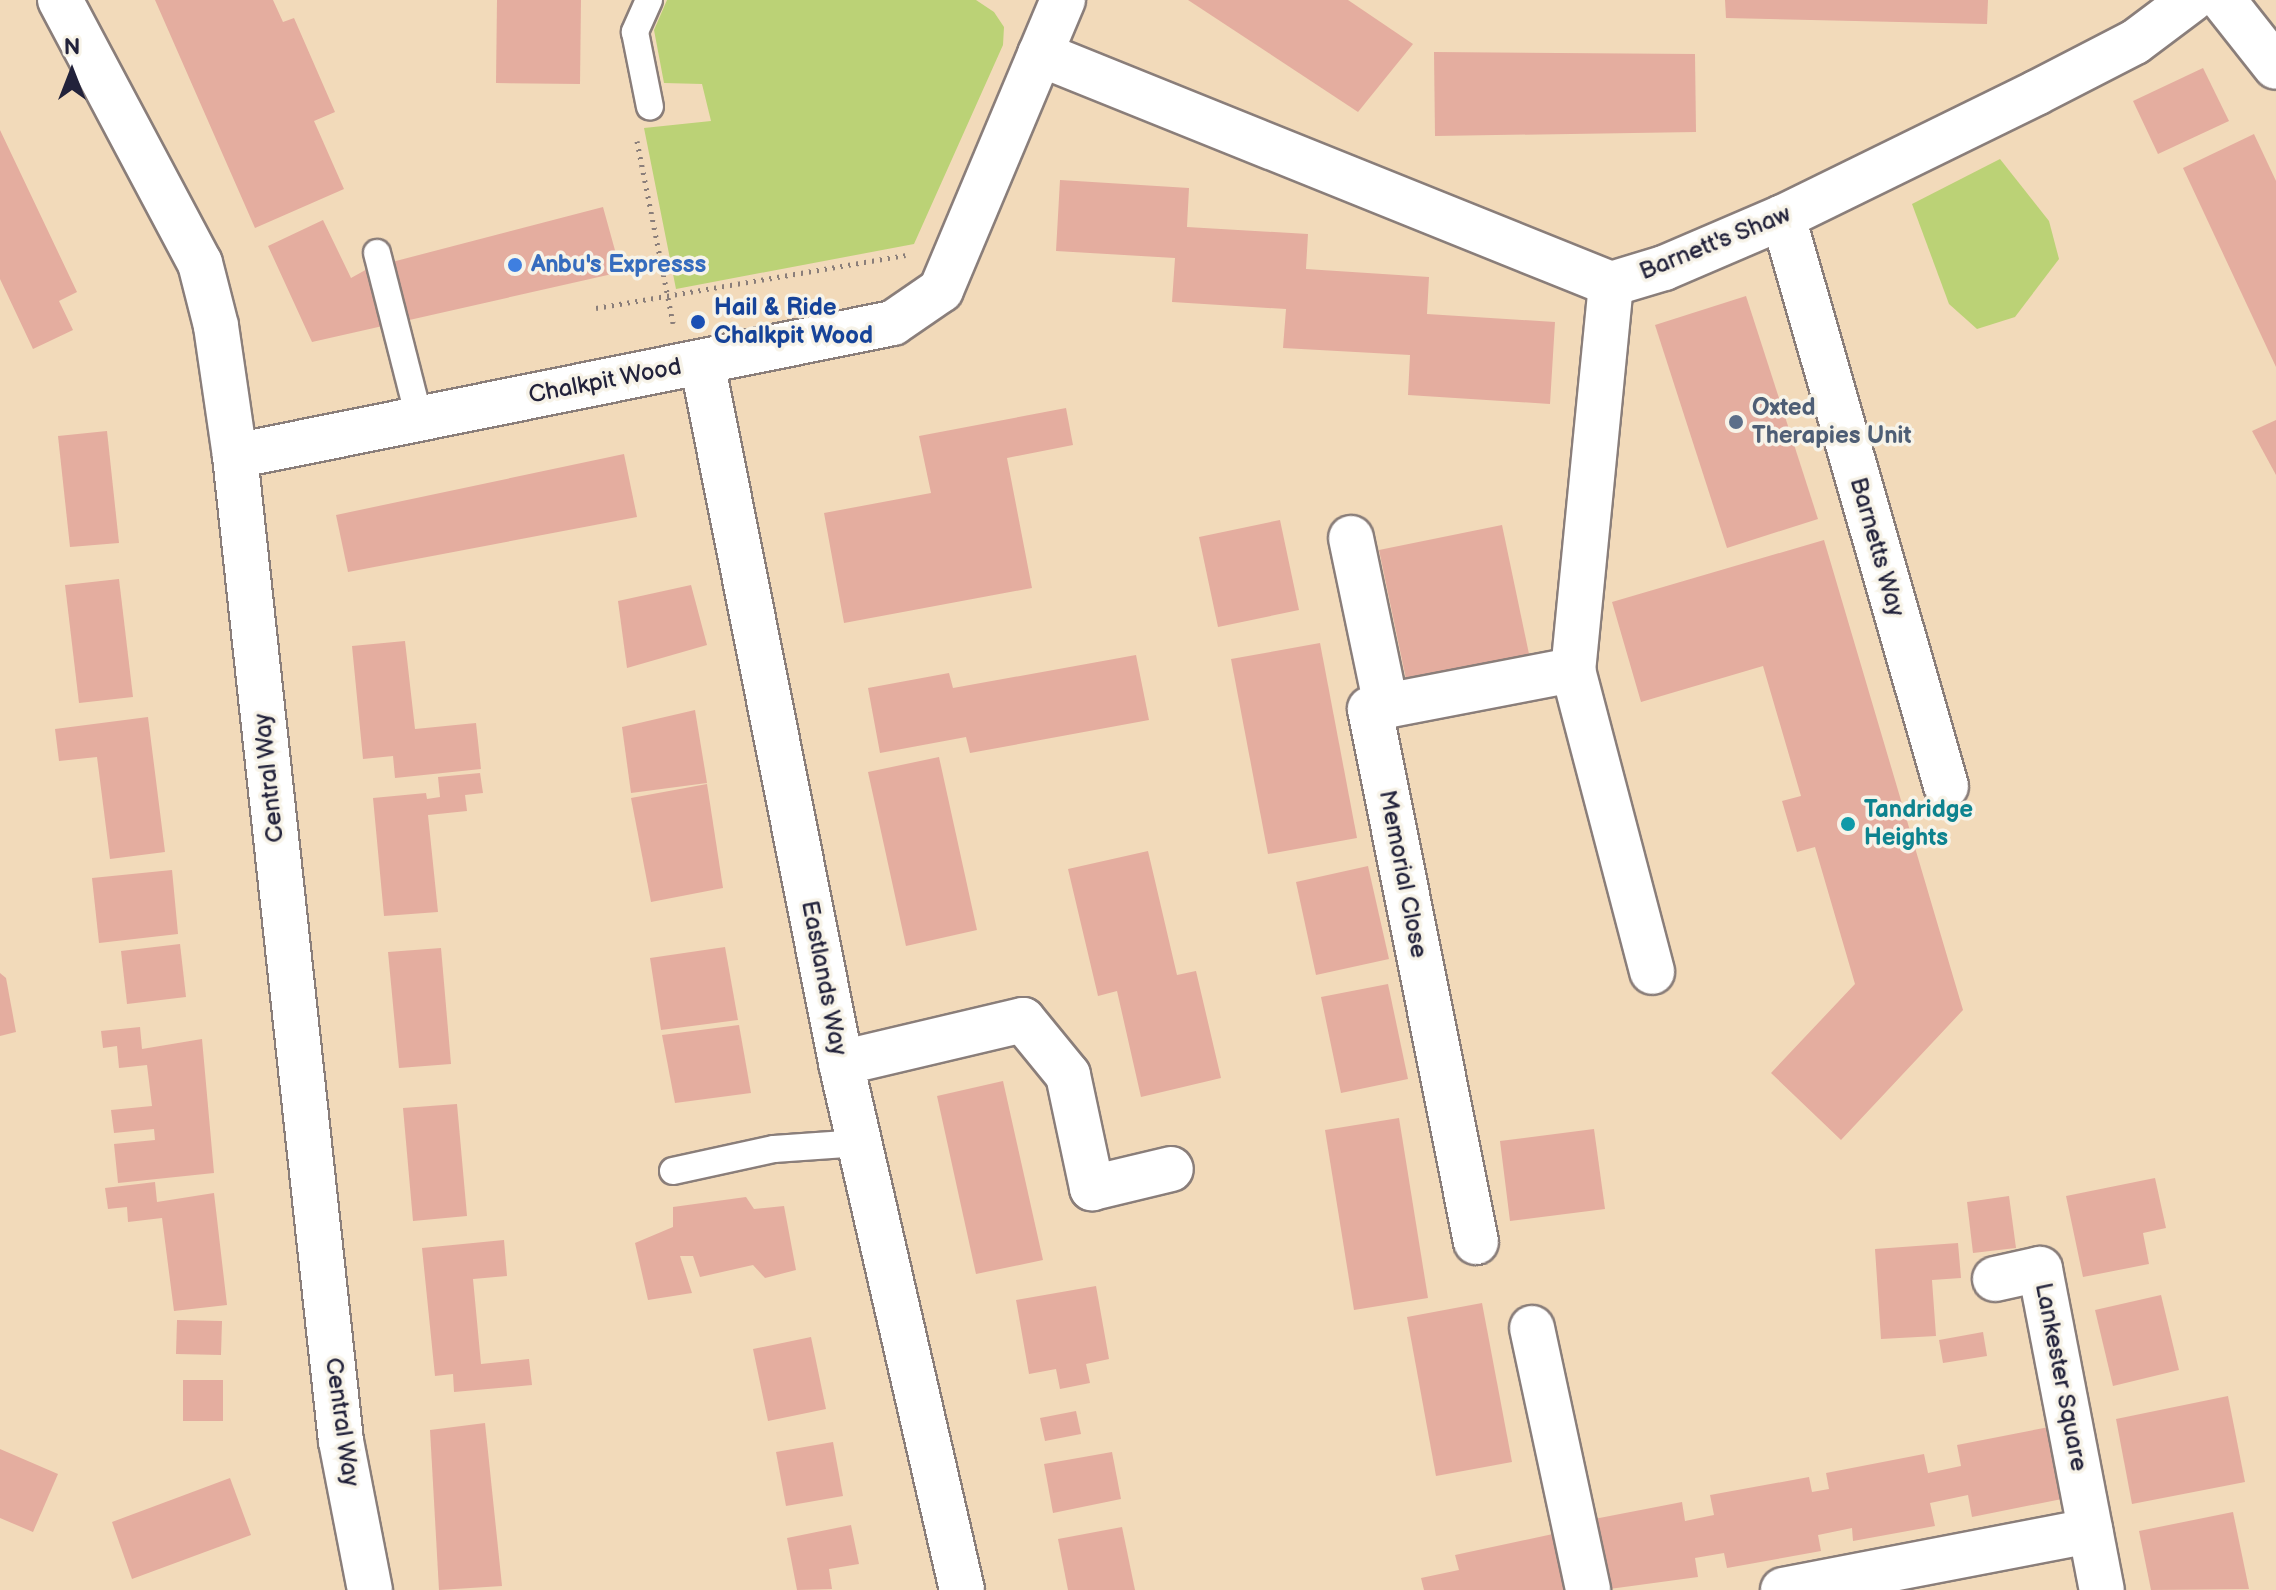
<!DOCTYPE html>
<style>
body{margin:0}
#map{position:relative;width:2276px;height:1590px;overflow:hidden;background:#f2daba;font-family:"Balsamiq Sans",sans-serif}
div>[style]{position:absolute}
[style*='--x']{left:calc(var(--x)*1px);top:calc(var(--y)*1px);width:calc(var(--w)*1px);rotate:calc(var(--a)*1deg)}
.green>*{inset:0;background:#bbd276}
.building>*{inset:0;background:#e4ad9f}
.path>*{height:5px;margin-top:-2.5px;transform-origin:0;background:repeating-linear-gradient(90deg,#8a7e7a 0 2px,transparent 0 8px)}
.roads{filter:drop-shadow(2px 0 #8a7e7a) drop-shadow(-2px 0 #8a7e7a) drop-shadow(0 2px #8a7e7a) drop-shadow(0 -2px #8a7e7a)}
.lane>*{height:26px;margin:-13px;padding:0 13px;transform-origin:13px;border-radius:13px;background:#fff}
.street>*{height:44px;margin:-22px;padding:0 22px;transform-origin:22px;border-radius:22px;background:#fff}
.dots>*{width:22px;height:22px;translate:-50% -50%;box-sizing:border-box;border:4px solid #f7f3e8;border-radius:50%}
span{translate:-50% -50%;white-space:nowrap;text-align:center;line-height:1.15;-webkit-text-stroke:7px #f7f3e8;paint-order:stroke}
.street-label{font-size:24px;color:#22223b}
.shop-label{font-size:24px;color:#366cbe;font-weight:700}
.left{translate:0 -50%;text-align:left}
.transit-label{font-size:24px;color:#164399;font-weight:700}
.service-label{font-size:24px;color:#4e5e75;font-weight:700}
.culture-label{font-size:24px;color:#0d838f;font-weight:700}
.north{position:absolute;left:32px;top:32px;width:80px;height:80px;-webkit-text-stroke:6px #f7f3e8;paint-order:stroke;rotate:0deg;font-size:22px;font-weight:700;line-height:32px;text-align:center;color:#22223b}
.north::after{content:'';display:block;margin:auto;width:28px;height:36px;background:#22223b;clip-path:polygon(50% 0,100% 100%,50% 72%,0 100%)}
</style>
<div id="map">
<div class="green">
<div style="clip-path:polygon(667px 0,976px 0,994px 12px,1004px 27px,1003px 45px,914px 244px,676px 289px,644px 128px,711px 121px,702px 84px,664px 83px,654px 30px)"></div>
<div style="clip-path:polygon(2000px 159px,2049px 221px,2059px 259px,2015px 317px,1977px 329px,1949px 304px,1912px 204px)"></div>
</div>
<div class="building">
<div style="clip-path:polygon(155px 0,273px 0,283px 22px,294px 18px,335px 112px,314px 121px,344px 189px,255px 228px)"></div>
<div style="clip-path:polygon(497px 0,581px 0,580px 84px,496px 83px)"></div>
<div style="clip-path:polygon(1188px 0,1348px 0,1413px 44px,1358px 112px)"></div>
<div style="clip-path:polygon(1725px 0,1988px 0,1987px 24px,1726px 18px)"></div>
<div style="clip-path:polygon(1434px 52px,1695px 54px,1696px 132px,1435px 136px)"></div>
<div style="clip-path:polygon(2203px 68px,2229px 121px,2158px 154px,2133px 101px)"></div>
<div style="clip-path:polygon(0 130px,77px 292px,59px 301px,73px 330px,33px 349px,0 279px)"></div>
<div style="clip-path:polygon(2254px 134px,2276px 181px,2276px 367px,2183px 168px)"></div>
<div style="clip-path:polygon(1060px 180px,1189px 188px,1187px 227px,1308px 234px,1306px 269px,1429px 277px,1427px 314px,1555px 322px,1550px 404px,1408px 395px,1410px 355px,1283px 348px,1286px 309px,1172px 302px,1175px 258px,1056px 251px)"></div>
<div style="clip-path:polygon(603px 207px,621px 272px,312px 342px,268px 246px,323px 220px,351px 278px,369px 268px)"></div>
<div style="clip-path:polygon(1746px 296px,1818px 519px,1727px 548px,1655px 325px)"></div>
<div style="clip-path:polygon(1066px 408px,1073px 445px,1007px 458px,1032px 588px,844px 623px,824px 513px,931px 493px,919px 436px)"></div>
<div style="clip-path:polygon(2276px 420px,2276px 475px,2252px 431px)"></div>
<div style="clip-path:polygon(107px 431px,119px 543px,70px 547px,58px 436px)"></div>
<div style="clip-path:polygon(624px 454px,637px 517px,348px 572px,336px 515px)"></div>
<div style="clip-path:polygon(1280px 520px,1299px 610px,1218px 627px,1199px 537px)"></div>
<div style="clip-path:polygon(1502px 525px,1529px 654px,1406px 679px,1379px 550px)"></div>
<div style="clip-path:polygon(1824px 540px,1963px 1010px,1841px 1140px,1771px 1073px,1855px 984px,1815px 847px,1797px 852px,1782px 801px,1801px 796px,1763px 666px,1641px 702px,1612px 602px)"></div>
<div style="clip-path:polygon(119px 579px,133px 697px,79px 703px,65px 585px)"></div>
<div style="clip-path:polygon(691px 585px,707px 645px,627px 668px,618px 601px)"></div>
<div style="clip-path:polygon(405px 641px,415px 729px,476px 723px,481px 769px,395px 778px,393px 756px,363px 759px,352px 646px)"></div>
<div style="clip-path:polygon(1320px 643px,1357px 838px,1268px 854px,1231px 659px)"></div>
<div style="clip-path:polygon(1136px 655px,1149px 720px,970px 753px,966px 737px,880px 753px,868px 688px,949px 673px,953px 688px)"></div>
<div style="clip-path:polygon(695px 710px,707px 783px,631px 793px,622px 727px)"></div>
<div style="clip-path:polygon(148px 717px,165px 852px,110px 859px,97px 757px,59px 761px,55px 729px)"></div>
<div style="clip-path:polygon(939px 757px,977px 930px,906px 946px,868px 772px)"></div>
<div style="clip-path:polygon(480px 773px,483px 793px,465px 795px,467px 811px,428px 815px,438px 912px,384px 916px,373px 798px,426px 793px,427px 799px,440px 797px,438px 777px)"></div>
<div style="clip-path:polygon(707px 784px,723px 888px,651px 902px,631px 798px)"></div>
<div style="clip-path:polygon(1148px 851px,1177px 975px,1196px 971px,1221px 1078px,1141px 1097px,1117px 991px,1098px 996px,1068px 869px)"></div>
<div style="clip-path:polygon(1368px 866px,1389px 959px,1316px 975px,1296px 882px)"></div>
<div style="clip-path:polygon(172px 870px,178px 934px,99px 943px,92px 878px)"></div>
<div style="clip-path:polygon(180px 944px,186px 997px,127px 1004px,121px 951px)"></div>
<div style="clip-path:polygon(725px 947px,738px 1020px,661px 1030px,650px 958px)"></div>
<div style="clip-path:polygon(441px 948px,451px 1064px,399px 1068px,388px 952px)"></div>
<div style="clip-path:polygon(0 973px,6px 978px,16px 1032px,0 1036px)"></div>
<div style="clip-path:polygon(1388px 984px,1408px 1079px,1341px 1093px,1321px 997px)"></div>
<div style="clip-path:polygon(739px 1025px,751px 1093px,675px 1103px,662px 1035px)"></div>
<div style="clip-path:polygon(140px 1027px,142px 1049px,202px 1039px,214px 1173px,118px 1183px,114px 1144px,155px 1140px,154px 1129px,114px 1133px,111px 1110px,152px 1106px,147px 1065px,119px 1068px,117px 1046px,103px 1048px,101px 1031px)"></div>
<div style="clip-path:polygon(1003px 1081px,1043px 1260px,976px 1274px,937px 1096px)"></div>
<div style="clip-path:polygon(457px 1104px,467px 1216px,413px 1221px,403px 1108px)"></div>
<div style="clip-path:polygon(1399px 1118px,1428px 1298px,1354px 1310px,1325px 1130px)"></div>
<div style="clip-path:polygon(1594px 1129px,1605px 1209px,1510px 1221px,1500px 1141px)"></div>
<div style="clip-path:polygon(2155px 1178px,2166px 1228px,2143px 1233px,2149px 1264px,2083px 1277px,2066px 1196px)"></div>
<div style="clip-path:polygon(155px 1182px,157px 1202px,214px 1193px,227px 1305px,174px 1311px,162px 1218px,128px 1222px,127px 1207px,108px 1209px,105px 1188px)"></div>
<div style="clip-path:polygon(2009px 1196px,2016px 1248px,1973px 1253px,1967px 1202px)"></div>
<div style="clip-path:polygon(746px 1197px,754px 1209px,784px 1206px,796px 1270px,765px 1278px,753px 1265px,700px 1277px,693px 1256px,680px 1256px,692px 1293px,648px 1300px,635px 1243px,673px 1227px,673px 1207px)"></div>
<div style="clip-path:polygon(504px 1240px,507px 1276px,473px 1279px,481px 1364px,529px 1359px,532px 1385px,454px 1392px,453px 1374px,435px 1376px,422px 1248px)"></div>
<div style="clip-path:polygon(1958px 1243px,1961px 1278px,1932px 1280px,1936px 1336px,1881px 1339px,1875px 1249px)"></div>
<div style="clip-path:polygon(1096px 1286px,1109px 1359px,1086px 1364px,1090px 1383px,1060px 1389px,1056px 1369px,1029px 1374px,1016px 1300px)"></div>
<div style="clip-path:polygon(2161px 1295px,2179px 1370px,2113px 1386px,2095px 1310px)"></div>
<div style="clip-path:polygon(1482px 1303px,1512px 1462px,1436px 1476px,1407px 1317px)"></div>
<div style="clip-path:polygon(177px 1320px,222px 1321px,221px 1355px,176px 1354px)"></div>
<div style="clip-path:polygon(1983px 1332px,1987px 1356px,1943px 1363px,1939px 1340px)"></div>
<div style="clip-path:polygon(811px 1337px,826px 1409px,768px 1421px,753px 1349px)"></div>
<div style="clip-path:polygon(183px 1380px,223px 1380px,223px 1421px,183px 1421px)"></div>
<div style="clip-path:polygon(2228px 1396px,2245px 1482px,2132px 1504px,2116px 1419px)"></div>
<div style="clip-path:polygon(1076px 1411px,1081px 1434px,1045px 1441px,1040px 1418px)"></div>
<div style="clip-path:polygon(485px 1423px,502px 1586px,439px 1590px,430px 1430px)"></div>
<div style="clip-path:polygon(2049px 1427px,2062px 1499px,1972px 1517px,1968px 1495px,1930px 1503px,1935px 1526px,1853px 1541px,1852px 1528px,1818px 1535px,1821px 1551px,1727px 1568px,1724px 1553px,1695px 1558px,1698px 1577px,1602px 1590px,1589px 1520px,1682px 1502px,1685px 1521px,1714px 1515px,1710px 1495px,1809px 1477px,1812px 1492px,1829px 1489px,1826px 1473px,1924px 1454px,1928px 1473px,1961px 1466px,1957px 1445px)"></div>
<div style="clip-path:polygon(833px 1442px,843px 1496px,786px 1506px,776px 1452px)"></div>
<div style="clip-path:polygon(0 1449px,58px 1474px,33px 1532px,0 1518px)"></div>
<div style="clip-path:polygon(1112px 1452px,1121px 1499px,1053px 1513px,1044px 1464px)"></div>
<div style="clip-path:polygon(230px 1478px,251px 1535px,132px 1579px,112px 1522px)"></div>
<div style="clip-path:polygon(2233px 1512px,2249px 1589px,2151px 1590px,2139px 1531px)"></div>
<div style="clip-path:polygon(851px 1525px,859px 1564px,829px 1569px,832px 1589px,797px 1590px,787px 1538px)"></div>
<div style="clip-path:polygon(1122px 1527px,1135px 1590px,1068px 1590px,1058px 1539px)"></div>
<div style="clip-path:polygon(1553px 1534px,1565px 1590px,1424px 1590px,1421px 1578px,1459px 1570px,1455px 1555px)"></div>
</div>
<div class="path">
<div style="--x:637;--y:141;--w:186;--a:78.8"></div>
<div style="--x:596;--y:308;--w:314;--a:-9.7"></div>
</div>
<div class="roads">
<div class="lane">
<div style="--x:649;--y:0;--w:35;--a:114"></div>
<div style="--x:635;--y:32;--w:76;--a:78.7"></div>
<div style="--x:377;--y:253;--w:170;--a:75.7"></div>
<div style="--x:673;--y:1171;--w:103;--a:-12.3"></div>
<div style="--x:774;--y:1149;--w:86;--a:-4"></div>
</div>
<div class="street">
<div style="--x:60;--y:0;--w:298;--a:62"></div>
<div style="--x:200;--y:263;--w:65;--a:75.7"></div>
<div style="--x:216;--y:326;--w:131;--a:81.7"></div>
<div style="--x:235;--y:456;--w:991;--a:83.86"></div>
<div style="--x:341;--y:1441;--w:152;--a:79"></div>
<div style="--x:2223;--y:0;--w:85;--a:51.7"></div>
<div style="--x:1040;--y:54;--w:616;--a:21.94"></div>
<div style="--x:1611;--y:284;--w:55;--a:-16.8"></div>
<div style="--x:1664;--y:268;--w:129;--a:-23.2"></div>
<div style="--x:1783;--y:217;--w:282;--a:-26.1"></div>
<div style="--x:2036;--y:93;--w:111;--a:-27.3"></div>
<div style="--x:2135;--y:42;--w:70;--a:-36.9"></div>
<div style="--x:1783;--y:217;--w:592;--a:74.01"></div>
<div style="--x:1611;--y:284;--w:388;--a:95.6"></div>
<div style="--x:1573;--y:670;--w:312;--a:75.3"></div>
<div style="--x:702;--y:362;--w:715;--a:78.78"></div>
<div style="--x:841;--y:1063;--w:541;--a:77.07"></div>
<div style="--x:235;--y:456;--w:671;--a:-11.43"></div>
<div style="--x:893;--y:323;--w:58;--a:-34.5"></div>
<div style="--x:941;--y:290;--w:315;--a:-67.2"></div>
<div style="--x:1351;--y:538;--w:172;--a:78.2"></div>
<div style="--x:841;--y:1063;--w:187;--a:-13.3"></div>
<div style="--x:1023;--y:1020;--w:71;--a:50.7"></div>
<div style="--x:1068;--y:1075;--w:116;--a:78"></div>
<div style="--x:1092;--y:1188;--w:81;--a:-13.5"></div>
<div style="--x:1476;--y:1242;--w:543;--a:-101.25"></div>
<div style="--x:1370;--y:709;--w:207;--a:-10.9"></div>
<div style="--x:1995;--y:1279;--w:46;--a:-12.5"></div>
<div style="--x:2040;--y:1269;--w:327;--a:79.1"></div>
<div style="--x:1532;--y:1328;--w:268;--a:77.9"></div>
<div style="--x:1783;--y:1590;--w:313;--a:-10.9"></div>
</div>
</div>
<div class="dots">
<div style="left:515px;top:265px;background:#3f7fe0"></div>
<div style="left:698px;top:322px;background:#1a4fb4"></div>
<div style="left:1736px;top:422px;background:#5c6f8a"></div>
<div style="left:1848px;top:824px;background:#0f9aa8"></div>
</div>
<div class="street-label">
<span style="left:1715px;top:243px;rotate:-22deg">Barnett's Shaw</span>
<span style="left:605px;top:381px;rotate:-11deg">Chalkpit Wood</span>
<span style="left:1877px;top:547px;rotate:74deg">Barnetts Way</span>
<span style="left:269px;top:778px;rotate:-96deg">Central Way</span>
<span style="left:1403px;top:874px;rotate:79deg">Memorial Close</span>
<span style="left:824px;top:978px;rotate:79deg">Eastlands Way</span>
<span style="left:2061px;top:1377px;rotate:79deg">Lankester Square</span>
<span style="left:342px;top:1422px;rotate:82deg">Central Way</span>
</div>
<div class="shop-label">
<span class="left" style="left:531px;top:265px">Anbu's Expresss</span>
</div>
<div class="transit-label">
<span class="left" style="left:714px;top:322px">Hail &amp; Ride<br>Chalkpit Wood</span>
</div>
<div class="service-label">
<span class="left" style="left:1752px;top:422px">Oxted<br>Therapies Unit</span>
</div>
<div class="culture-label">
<span class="left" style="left:1864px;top:824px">Tandridge<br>Heights</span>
</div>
<div class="north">N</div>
</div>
